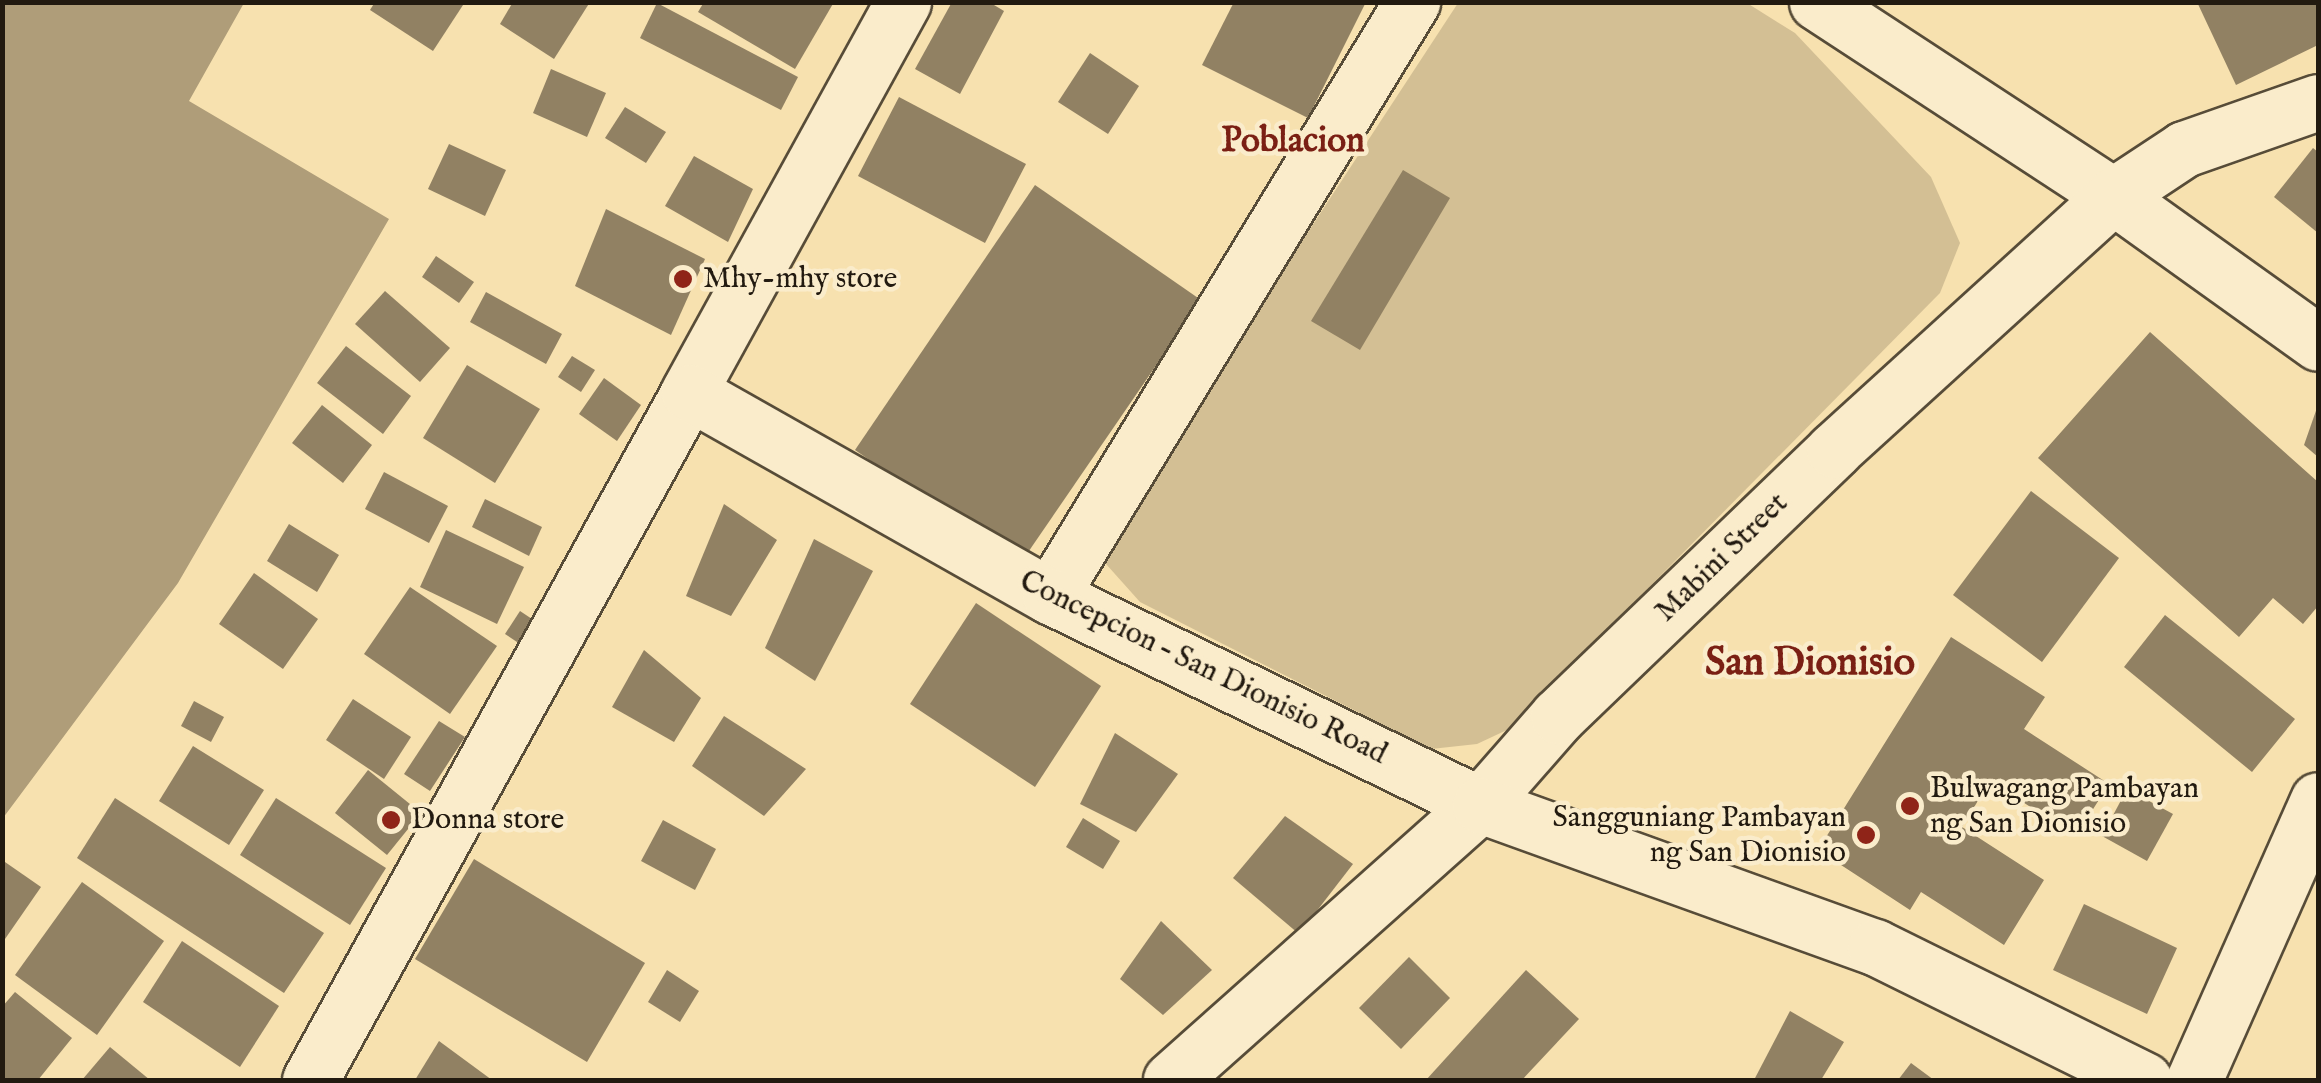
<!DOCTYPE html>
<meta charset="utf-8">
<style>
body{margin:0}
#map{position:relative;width:2321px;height:1083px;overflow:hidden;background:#f7e1af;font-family:"IM FELL English",serif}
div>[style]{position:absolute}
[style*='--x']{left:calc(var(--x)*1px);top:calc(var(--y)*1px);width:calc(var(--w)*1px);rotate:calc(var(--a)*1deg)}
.green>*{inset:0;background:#d3bf94}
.water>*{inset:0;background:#af9d79}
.building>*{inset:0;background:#918163}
.roads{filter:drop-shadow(2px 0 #574c38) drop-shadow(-2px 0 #574c38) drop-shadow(0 2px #574c38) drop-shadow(0 -2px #574c38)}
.minor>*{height:55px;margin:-27.5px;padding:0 27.5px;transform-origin:27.5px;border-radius:27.5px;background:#faeccb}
.tertiary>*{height:55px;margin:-27.5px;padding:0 27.5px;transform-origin:27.5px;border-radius:27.5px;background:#faeccb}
.secondary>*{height:55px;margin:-27.5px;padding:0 27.5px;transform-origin:27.5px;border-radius:27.5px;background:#faeccb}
.dots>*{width:28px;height:28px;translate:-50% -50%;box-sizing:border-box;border:5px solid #faeccb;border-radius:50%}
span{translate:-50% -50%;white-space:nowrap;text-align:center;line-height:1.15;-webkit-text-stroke:9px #faeccb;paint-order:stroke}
.poi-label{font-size:30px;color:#221a10}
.left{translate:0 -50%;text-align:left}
.right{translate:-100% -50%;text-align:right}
.street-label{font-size:30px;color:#221a10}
.quarter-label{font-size:35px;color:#7a1f14;font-weight:700}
.district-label{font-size:40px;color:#7a1f14;font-weight:700}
.frame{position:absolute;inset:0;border:5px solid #221a10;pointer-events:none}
</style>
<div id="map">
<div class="green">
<div style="clip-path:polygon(1458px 3px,1747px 3px,1795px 33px,1931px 177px,1960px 243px,1940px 293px,1509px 729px,1477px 744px,1431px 749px,1140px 602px,1106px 564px,1105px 542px)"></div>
</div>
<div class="water">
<div style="clip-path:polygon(3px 2px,244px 3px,189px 101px,389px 219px,178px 583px,3px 818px)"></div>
</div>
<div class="building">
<div style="clip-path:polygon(375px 2px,465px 2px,433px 51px,370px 10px)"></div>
<div style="clip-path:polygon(513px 2px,590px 2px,554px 59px,500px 24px)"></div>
<div style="clip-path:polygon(704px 2px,834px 2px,795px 69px,698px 12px)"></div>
<div style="clip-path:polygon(952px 2px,989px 2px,1004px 11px,960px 94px,915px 69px)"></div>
<div style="clip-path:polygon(1234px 2px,1366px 2px,1308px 118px,1202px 65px)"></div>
<div style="clip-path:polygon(2197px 2px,2318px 2px,2318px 45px,2236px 85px)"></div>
<div style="clip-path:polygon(657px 3px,798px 77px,781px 110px,640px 38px)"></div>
<div style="clip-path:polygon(1090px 53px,1139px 86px,1108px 134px,1058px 102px)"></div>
<div style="clip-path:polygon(551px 69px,606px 93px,587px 137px,533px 113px)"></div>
<div style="clip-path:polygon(899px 97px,1026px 164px,985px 243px,858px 176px)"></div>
<div style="clip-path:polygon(625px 107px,666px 132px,646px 163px,605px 138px)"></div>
<div style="clip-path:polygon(449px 144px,506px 170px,485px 216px,428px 189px)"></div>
<div style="clip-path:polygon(2313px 148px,2318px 152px,2318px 233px,2274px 197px)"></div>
<div style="clip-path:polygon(694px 156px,753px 189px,728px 242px,665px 206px)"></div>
<div style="clip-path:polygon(1403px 170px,1450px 198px,1360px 350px,1311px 321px)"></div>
<div style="clip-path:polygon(1035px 185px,1201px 300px,1020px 564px,855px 450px)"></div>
<div style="clip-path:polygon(606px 209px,705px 259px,671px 335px,575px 286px)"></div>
<div style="clip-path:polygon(436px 256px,474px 282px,459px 303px,422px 277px)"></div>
<div style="clip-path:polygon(385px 291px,450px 348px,420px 382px,355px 324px)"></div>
<div style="clip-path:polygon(486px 292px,562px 334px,546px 364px,470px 322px)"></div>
<div style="clip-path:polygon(2150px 332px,2318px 482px,2318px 606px,2303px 624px,2273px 598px,2239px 637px,2038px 458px)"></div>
<div style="clip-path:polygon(346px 346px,411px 396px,383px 434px,317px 383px)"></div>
<div style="clip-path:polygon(572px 356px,595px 370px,581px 392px,558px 377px)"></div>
<div style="clip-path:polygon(467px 365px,540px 409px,495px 483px,423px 438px)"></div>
<div style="clip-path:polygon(604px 378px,641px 405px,617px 441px,579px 414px)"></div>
<div style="clip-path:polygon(322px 405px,372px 445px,343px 483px,292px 443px)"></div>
<div style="clip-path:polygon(2318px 405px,2318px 457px,2304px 445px)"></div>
<div style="clip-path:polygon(384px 472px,448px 506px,429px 543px,365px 509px)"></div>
<div style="clip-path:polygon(2031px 491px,2119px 558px,2042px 662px,1953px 595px)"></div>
<div style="clip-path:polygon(485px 499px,542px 527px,529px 556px,472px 527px)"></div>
<div style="clip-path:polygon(724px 504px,777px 540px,731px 616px,686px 596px)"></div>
<div style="clip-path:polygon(289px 524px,339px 555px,317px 592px,267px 561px)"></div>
<div style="clip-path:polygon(446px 530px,524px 567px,497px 624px,420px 587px)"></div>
<div style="clip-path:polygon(814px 539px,873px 571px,815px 681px,765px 648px)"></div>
<div style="clip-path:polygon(254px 573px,318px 619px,283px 669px,219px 624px)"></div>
<div style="clip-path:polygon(410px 587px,497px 646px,450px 714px,364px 654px)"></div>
<div style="clip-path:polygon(976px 603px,1101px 686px,1035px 787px,910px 704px)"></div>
<div style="clip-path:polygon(520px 611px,538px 623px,523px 646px,505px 634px)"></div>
<div style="clip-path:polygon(2165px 615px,2295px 719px,2252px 772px,2124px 667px)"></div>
<div style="clip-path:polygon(1951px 637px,2045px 697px,2024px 729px,2109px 784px,2076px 836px,1990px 781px,1962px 827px,2044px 880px,2004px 945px,1921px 892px,1910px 910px,1818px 850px)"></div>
<div style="clip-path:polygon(644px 650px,701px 698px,674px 742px,612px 707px)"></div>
<div style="clip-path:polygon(353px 699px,411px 737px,384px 779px,326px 740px)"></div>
<div style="clip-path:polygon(194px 701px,224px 717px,211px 742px,181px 726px)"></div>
<div style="clip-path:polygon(724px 716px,806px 769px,764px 816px,692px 766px)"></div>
<div style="clip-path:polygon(439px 721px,465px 737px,430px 791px,404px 774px)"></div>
<div style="clip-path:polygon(1115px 733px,1178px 774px,1136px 832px,1080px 804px)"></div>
<div style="clip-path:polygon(193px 746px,264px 790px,229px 845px,159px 801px)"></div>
<div style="clip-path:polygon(368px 770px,421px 813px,387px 855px,335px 813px)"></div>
<div style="clip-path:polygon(2127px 789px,2173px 814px,2147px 861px,2102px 836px)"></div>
<div style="clip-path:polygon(115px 798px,324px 933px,284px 993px,77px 858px)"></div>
<div style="clip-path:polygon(276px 798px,386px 868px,350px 925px,240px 855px)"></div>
<div style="clip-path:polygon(1285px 816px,1353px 864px,1299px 934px,1233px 878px)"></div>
<div style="clip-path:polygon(1083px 818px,1120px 841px,1103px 869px,1066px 847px)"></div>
<div style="clip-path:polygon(663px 820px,716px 849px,695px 890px,641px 861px)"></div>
<div style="clip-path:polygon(474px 859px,645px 963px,587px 1062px,415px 959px)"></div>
<div style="clip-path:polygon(5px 862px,41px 887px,5px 939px,2px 937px)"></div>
<div style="clip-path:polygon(82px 882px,164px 941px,97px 1035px,15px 975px)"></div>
<div style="clip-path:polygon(2084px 904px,2177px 948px,2147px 1014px,2053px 970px)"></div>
<div style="clip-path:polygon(1161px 921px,1212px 970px,1163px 1015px,1120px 979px)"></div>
<div style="clip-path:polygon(182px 941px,279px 1006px,240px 1067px,143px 1002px)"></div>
<div style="clip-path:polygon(1409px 957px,1450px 998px,1401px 1049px,1359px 1008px)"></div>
<div style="clip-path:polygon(667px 970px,699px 991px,680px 1022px,648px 1002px)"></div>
<div style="clip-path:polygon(1526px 970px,1579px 1019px,1522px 1080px,1426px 1080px)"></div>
<div style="clip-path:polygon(15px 992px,72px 1038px,38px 1080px,2px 1080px,2px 1007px)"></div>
<div style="clip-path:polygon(1790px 1011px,1844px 1042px,1821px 1080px,1754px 1080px)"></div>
<div style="clip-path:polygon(439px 1041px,492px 1080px,415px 1080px)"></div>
<div style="clip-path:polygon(110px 1047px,150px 1080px,82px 1080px)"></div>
<div style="clip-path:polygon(1911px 1063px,1934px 1080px,1898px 1080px)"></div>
</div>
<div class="roads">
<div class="minor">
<div style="--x:1817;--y:2;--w:354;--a:33.2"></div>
<div style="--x:2113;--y:196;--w:252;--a:35.6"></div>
<div style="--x:1050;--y:596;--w:696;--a:-58.64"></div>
<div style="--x:310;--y:1080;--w:785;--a:-61.15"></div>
<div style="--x:2194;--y:1080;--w:306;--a:-66.1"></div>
</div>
<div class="tertiary">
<div style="--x:1171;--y:1080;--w:414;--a:-41.7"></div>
<div style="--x:1480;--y:805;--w:118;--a:-48.8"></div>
<div style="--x:1558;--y:716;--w:383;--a:-43.9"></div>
<div style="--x:1834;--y:450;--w:377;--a:-42.3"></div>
<div style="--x:2113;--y:196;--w:85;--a:-33.5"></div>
<div style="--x:2184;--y:149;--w:142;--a:-19.3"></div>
</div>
<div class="secondary">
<div style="--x:903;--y:2;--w:445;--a:118.8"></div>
<div style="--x:689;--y:392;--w:415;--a:29.5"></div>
<div style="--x:1050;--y:596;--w:478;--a:25.9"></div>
<div style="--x:1480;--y:805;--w:420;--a:19.8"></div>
<div style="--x:1875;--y:947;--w:300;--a:26.3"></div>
</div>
</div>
<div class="dots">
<div style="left:683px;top:279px;background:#8f2418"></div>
<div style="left:1910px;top:806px;background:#8f2418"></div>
<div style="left:391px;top:820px;background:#8f2418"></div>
<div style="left:1866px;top:835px;background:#8f2418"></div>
</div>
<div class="poi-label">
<span class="left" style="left:703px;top:279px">Mhy-mhy store</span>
<span class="left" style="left:1930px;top:806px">Bulwagang Pambayan<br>ng San Dionisio</span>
<span class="right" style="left:1846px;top:835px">Sangguniang Pambayan<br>ng San Dionisio</span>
<span class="left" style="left:411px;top:820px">Donna store</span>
</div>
<div class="street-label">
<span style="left:1722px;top:558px;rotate:-44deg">Mabini Street</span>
<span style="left:1203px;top:668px;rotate:26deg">Concepcion – San Dionisio Road</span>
</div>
<div class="quarter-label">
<span style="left:1293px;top:142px">Poblacion</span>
</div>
<div class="district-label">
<span style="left:1810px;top:664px">San Dionisio</span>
</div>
<div class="frame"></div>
</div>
